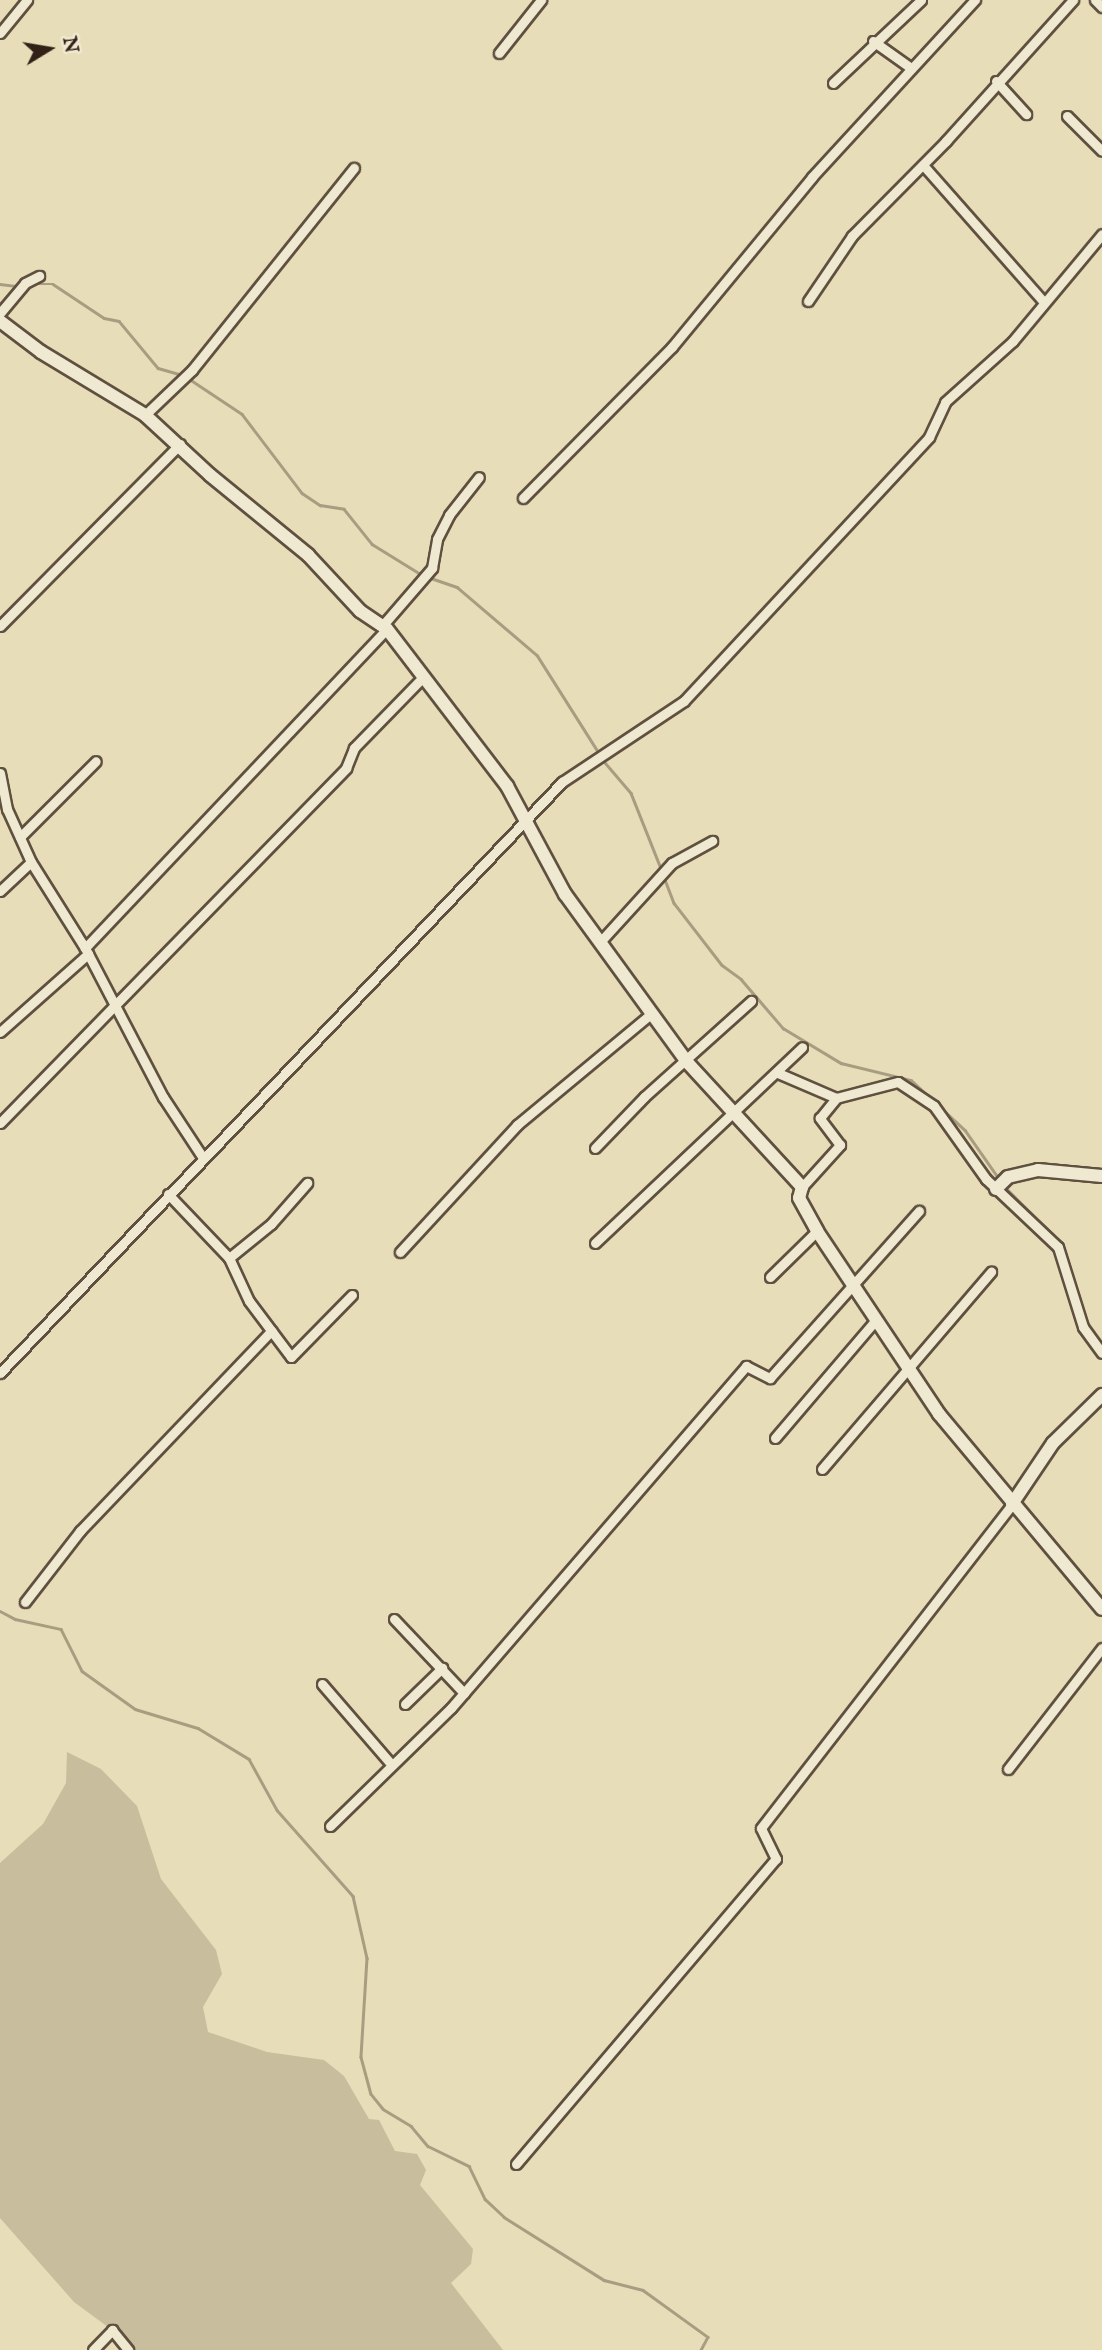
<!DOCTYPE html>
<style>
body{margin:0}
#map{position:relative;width:1102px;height:2350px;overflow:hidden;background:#e7ddb8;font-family:"IM FELL English",serif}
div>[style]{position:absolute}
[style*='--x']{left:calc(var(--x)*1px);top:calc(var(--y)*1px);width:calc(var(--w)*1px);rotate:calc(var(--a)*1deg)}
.green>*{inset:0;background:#c8bd9d}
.stream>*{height:2.5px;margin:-1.25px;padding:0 1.25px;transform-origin:1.25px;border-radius:1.25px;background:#a99d81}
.roads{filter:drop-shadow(2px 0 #5f503f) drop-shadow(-2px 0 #5f503f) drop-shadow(0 2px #5f503f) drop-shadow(0 -2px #5f503f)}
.street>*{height:9px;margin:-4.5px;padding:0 4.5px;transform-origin:4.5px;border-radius:4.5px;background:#efe9d1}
.secondary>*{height:12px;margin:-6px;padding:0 6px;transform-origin:6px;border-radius:6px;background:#efe9d1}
span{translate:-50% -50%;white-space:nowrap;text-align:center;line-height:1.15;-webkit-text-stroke:5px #efe9d1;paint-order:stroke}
.north{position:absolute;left:14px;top:14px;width:70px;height:70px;-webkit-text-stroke:5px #efe9d1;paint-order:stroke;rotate:79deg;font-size:19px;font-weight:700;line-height:28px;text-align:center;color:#322117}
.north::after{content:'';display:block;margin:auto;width:24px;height:32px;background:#322117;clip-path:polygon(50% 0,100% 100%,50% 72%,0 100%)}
</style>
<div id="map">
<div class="green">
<div style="clip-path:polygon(67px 1752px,101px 1769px,137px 1806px,161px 1879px,216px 1950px,222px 1974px,203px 2007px,208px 2032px,267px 2052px,324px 2060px,344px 2076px,369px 2119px,379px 2120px,395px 2151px,417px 2154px,426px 2170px,420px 2185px,473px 2249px,471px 2264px,451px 2283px,503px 2350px,128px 2350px,112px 2330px,74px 2302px,0 2218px,0 1863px,43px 1824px,66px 1783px)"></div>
</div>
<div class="stream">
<div style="--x:0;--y:284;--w:17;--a:7"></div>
<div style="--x:31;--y:284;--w:22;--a:0"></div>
<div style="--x:53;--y:284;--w:61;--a:33.7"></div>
<div style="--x:104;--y:318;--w:15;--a:11"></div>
<div style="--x:119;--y:321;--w:61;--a:50.3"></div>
<div style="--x:158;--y:368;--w:25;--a:16"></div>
<div style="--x:188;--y:378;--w:65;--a:33.7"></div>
<div style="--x:242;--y:414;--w:99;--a:52.8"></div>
<div style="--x:302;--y:493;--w:22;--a:34"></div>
<div style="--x:320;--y:505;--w:24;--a:9"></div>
<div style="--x:344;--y:509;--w:45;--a:51.3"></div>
<div style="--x:372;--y:544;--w:59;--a:31.8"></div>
<div style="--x:428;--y:577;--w:31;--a:19"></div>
<div style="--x:457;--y:587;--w:105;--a:40.4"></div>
<div style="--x:537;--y:655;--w:116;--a:57.7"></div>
<div style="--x:602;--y:759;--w:45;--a:49.5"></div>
<div style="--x:631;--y:793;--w:84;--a:68.3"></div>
<div style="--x:664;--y:877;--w:28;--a:69"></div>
<div style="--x:674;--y:903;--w:78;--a:52.3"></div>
<div style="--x:722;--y:965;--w:24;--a:36"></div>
<div style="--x:741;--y:979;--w:65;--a:49.4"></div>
<div style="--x:783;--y:1028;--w:68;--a:31.1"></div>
<div style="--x:841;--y:1063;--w:72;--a:13.7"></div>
<div style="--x:911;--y:1080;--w:74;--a:42.8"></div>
<div style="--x:965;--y:1130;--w:61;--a:55"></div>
<div style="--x:1003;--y:1185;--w:79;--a:45"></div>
<div style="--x:1059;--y:1241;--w:51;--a:70.5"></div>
<div style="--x:0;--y:1611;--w:17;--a:28"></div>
<div style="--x:15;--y:1619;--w:47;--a:12.3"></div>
<div style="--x:61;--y:1629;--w:47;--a:63.4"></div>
<div style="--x:82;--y:1671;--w:65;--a:35.6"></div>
<div style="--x:135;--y:1709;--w:66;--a:16.8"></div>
<div style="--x:198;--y:1728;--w:60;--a:31.3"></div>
<div style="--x:249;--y:1759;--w:58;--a:61.2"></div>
<div style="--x:277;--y:1810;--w:115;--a:48.5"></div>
<div style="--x:353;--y:1896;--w:64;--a:77.3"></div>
<div style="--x:367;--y:1958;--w:99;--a:93.5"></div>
<div style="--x:361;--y:2057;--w:38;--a:75"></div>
<div style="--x:371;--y:2094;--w:19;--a:51"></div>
<div style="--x:383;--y:2109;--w:33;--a:31"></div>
<div style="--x:411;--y:2126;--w:26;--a:50"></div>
<div style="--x:428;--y:2146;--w:46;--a:26"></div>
<div style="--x:469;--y:2166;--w:37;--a:64"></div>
<div style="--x:485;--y:2199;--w:26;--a:43"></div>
<div style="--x:504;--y:2217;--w:118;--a:32.2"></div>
<div style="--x:604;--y:2280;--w:40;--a:14.4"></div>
<div style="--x:643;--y:2290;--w:80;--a:35.9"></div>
<div style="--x:708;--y:2337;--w:15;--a:118"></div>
</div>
<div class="roads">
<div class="street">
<div style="--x:1095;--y:0;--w:10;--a:45"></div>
<div style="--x:0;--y:33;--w:43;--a:-50.7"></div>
<div style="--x:873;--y:41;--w:47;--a:35.4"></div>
<div style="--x:499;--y:53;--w:68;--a:-51.6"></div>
<div style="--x:996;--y:81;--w:45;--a:47.7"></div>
<div style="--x:833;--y:83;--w:121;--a:-43.3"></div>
<div style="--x:1067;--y:116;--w:49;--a:45"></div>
<div style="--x:923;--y:165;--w:181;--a:48.6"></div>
<div style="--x:808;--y:301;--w:78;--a:-55.9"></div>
<div style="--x:852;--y:236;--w:134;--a:-45.3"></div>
<div style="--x:946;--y:141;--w:190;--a:-48"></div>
<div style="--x:0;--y:313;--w:39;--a:-50"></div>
<div style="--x:25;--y:283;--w:16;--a:-27"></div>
<div style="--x:145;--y:415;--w:65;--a:-43.8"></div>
<div style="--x:192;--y:370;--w:259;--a:-51.3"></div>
<div style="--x:523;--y:498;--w:212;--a:-45.4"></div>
<div style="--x:672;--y:347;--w:220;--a:-50.5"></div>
<div style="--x:812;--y:177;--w:241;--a:-47.4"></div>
<div style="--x:0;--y:626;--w:256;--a:-45.3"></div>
<div style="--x:382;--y:626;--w:77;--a:-49.2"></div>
<div style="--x:432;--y:568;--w:29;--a:-80"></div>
<div style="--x:437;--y:539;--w:27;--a:-63"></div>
<div style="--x:449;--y:515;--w:48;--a:-51.7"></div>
<div style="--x:0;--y:773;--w:37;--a:79"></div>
<div style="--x:7;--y:809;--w:58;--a:65.6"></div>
<div style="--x:31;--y:862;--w:102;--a:57.9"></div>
<div style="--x:85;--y:948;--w:168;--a:62.4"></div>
<div style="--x:163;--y:1097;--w:73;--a:56.7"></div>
<div style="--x:20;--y:837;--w:107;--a:-45"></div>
<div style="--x:0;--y:891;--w:42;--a:-43.1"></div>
<div style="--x:600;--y:942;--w:107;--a:-47.7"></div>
<div style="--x:672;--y:863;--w:46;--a:-28.8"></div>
<div style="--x:85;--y:948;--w:439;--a:-46.6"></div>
<div style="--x:0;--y:1032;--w:118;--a:-41.6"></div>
<div style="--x:778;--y:1073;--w:63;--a:23.3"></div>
<div style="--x:836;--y:1098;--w:64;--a:-14.5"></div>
<div style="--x:898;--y:1082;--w:43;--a:33.7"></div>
<div style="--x:934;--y:1106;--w:90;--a:54.5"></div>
<div style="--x:986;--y:1179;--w:99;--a:43.4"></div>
<div style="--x:1058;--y:1247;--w:84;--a:72.6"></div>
<div style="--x:1083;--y:1327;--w:32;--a:54"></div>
<div style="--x:0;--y:1123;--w:496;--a:-45.7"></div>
<div style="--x:346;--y:768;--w:22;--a:-68"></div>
<div style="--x:354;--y:748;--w:99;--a:-45.8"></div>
<div style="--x:595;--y:1148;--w:71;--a:-46.1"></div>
<div style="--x:644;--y:1097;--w:144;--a:-41.9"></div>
<div style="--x:802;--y:1187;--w:57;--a:-47.9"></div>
<div style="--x:840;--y:1145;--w:34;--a:-127"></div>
<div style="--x:820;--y:1118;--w:26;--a:-51"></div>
<div style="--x:168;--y:1194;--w:88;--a:46.4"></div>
<div style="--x:229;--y:1258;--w:47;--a:65.1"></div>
<div style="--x:249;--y:1301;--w:70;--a:53.1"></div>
<div style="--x:291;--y:1357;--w:87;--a:-45.5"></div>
<div style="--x:595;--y:1243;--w:285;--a:-43.4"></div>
<div style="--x:400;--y:1252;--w:173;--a:-47.3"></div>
<div style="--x:517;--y:1125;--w:175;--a:-39.7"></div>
<div style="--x:229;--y:1258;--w:54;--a:-39"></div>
<div style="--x:271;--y:1224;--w:55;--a:-48.7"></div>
<div style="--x:770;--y:1277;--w:66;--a:-44.4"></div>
<div style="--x:0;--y:1373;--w:816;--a:-46.44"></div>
<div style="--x:562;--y:782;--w:146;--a:-33.6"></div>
<div style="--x:684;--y:701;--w:360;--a:-47.1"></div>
<div style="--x:929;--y:437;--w:38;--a:-65"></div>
<div style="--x:945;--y:402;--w:91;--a:-41.9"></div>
<div style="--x:1013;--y:341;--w:139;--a:-50.2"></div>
<div style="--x:775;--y:1438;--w:154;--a:-49.5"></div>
<div style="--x:822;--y:1469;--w:260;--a:-49.4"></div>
<div style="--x:25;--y:1602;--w:90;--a:-52.2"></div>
<div style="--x:80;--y:1531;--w:277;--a:-46.3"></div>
<div style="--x:394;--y:1619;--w:102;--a:46.6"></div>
<div style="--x:322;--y:1684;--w:106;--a:49.2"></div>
<div style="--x:405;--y:1704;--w:52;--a:-44.2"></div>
<div style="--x:1008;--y:1769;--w:153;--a:-52.2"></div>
<div style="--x:330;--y:1826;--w:169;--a:-44.3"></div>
<div style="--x:451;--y:1708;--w:452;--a:-49.2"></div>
<div style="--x:746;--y:1366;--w:27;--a:27"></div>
<div style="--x:770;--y:1378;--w:224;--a:-48.3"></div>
<div style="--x:516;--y:2164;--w:401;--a:-49.6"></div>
<div style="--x:776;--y:1859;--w:34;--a:-116"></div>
<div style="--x:761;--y:1828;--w:410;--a:-52.2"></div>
<div style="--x:93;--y:2350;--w:28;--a:-46"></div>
<div style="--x:112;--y:2330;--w:26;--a:51"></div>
</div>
<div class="secondary">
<div style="--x:0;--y:321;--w:51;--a:37.1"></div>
<div style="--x:41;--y:352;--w:122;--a:31.2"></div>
<div style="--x:145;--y:415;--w:88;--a:42.7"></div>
<div style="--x:210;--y:475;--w:127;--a:39.2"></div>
<div style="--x:308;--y:555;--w:76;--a:47.1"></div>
<div style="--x:360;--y:611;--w:32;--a:34"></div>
<div style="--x:387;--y:629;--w:198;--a:52.6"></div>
<div style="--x:507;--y:786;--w:123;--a:61.8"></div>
<div style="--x:565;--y:894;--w:208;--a:54"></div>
<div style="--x:687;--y:1062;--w:170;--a:47.4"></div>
<div style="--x:802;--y:1187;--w:11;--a:105"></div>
<div style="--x:799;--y:1198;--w:38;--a:61"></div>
<div style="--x:817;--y:1231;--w:220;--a:56.3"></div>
<div style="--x:939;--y:1414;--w:254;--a:50.1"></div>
<div style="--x:996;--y:1189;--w:17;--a:-45"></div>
<div style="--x:1008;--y:1177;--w:31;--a:-13"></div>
<div style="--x:1038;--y:1170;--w:64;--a:5.4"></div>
<div style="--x:1012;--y:1504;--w:73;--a:-56.1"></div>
<div style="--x:1053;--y:1443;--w:69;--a:-44.4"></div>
</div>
</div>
<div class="north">N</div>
</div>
